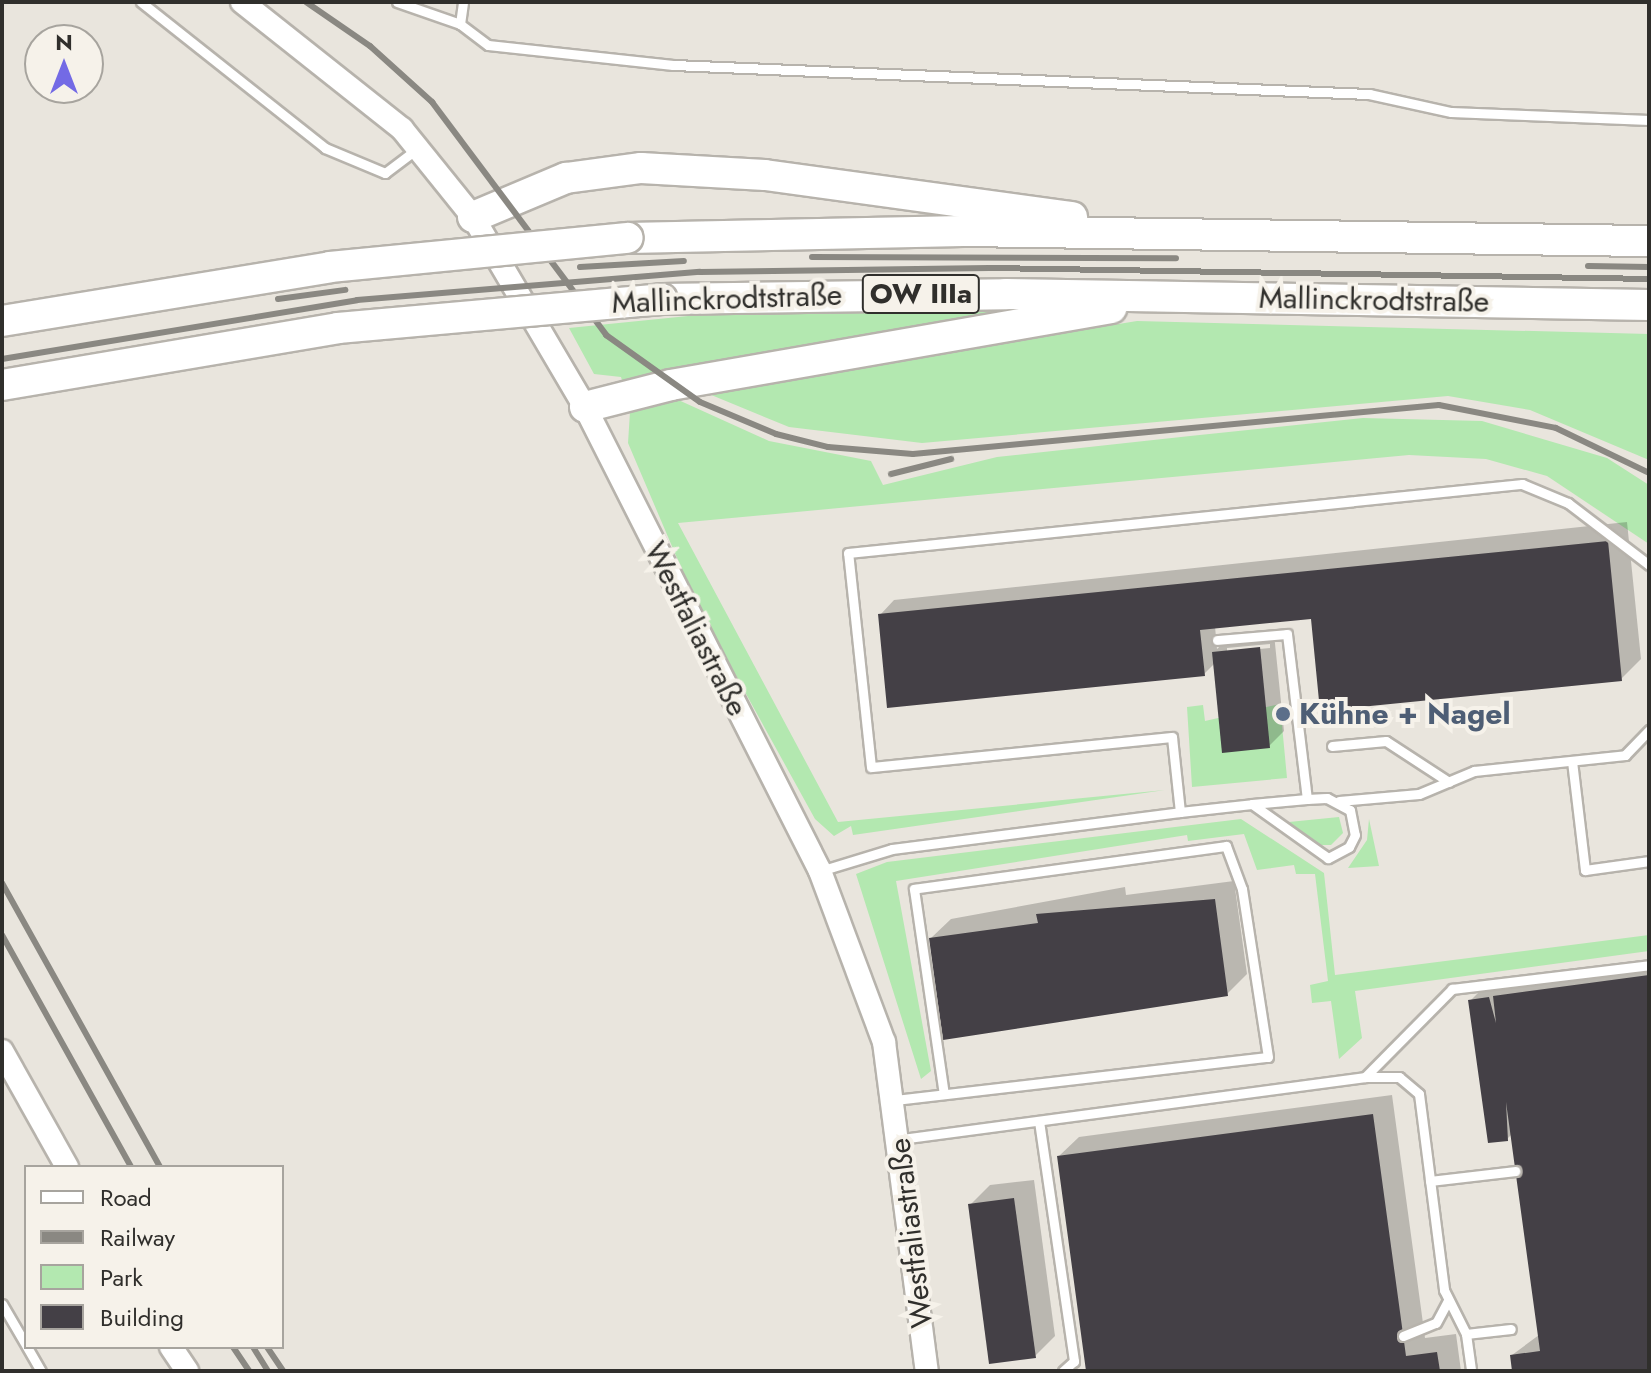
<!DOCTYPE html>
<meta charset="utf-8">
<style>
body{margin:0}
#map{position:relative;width:1651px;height:1373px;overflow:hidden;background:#e9e5dd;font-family:Jost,sans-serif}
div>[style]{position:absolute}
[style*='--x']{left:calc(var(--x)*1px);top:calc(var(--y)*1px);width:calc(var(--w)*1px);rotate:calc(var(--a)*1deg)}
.green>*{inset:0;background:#b3e8b0}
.shadow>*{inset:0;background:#0003}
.building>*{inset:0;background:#444046}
.roads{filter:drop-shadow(2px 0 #b7b3ac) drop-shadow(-2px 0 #b7b3ac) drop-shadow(0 2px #b7b3ac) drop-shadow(0 -2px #b7b3ac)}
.service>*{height:9px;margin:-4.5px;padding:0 4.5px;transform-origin:4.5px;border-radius:4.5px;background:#fff}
.tertiary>*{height:22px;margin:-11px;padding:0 11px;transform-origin:11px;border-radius:11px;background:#fff}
.trunk>*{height:30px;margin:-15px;padding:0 15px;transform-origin:15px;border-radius:15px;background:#fff}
.rail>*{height:6px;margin:-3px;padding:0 3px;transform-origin:3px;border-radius:3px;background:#8a8882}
.bridges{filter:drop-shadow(2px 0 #b7b3ac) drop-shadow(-2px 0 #b7b3ac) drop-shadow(0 2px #b7b3ac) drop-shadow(0 -2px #b7b3ac)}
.trunk-bridge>*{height:30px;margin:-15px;padding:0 15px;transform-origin:15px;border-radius:15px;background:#fff}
.dots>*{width:22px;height:22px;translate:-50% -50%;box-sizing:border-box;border:4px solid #f6f2ea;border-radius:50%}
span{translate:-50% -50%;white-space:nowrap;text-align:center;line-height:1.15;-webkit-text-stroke:8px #f6f2ea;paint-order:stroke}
.shield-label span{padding:2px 6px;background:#f6f2ea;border:2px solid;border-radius:6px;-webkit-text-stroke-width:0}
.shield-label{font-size:28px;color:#302f2c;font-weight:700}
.street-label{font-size:30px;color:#302f2c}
.service-label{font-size:30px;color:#4e5e75;font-weight:700}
.left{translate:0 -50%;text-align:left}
.frame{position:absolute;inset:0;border:4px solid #302f2c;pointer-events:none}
.legend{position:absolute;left:24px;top:1165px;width:260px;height:184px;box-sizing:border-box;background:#f6f2ea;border:2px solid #a7a49e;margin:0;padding:10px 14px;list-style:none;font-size:24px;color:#302f2c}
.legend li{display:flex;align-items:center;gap:16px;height:40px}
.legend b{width:40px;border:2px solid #a7a49e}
.north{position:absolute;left:24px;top:24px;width:80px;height:80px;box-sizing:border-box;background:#f6f2ea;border:2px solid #a7a49e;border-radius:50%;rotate:0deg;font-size:22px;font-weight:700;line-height:32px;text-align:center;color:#302f2c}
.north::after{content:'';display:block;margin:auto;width:28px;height:36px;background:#736ae5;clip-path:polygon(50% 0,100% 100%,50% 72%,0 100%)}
</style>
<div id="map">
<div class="green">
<div style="clip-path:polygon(1034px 310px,623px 384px,621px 377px,594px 374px,569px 328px,698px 315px)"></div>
<div style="clip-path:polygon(1137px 321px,1649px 334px,1649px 460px,1530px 410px,1448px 396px,922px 443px,789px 427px,704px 392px)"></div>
<div style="clip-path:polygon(674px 398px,769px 441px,871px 461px,883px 485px,997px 457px,1190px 436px,1363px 418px,1482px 421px,1607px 458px,1649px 485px,1649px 544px,1547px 476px,1486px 459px,1409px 455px,678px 523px,838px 822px,1165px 790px,853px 835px,851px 826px,834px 836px,815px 819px,697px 605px,628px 443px,630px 412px)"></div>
<div style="clip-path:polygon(1280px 704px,1287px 778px,1192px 787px,1187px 707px,1203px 705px,1205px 721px)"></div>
<div style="clip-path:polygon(1339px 817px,1343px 833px,1331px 845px,1319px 845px,1289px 822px)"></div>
<div style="clip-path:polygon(1241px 819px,1324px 873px,1335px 975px,1649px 935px,1649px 951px,1355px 991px,1362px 1038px,1339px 1059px,1331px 1001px,1312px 1003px,1310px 985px,1328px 981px,1315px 874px,1296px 874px,1294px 865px,1257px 870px,1244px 834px,1188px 841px,1187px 835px,896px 881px,931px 1071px,921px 1079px,856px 874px,887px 862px)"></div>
<div style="clip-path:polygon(1369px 819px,1379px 866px,1348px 868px,1367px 840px)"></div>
</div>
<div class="shadow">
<div style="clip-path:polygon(evenodd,1627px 522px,1641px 659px,1621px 679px,1312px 616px,1215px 626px,1217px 649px,1229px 638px,1274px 634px,1284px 731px,1269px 746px,1215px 663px,1204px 674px,880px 615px,894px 600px,1627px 522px,1270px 644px,1270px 648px,1227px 652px,1227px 648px,1270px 644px)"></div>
<div style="clip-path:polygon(1234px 881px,1247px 974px,1227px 994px,931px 938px,951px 919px,1125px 887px,1126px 895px)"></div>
<div style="clip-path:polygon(1649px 959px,1649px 1371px,1514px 1371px,1512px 1355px,1539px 1335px,1512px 1134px,1507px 1139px,1470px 1001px,1490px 981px)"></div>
<div style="clip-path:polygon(1392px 1095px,1425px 1338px,1456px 1334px,1461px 1371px,1088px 1371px,1059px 1156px,1079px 1137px)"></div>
<div style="clip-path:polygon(1034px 1180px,1055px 1336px,1035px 1356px,970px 1205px,990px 1185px)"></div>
</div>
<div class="building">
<div style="clip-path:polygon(1608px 541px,1622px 681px,1320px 711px,1311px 619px,1200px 630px,1205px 676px,887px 708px,878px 614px)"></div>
<div style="clip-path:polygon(1260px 647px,1270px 748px,1222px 753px,1212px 652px)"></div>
<div style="clip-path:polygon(1215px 899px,1228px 996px,943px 1040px,929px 938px,1038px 923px,1036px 914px)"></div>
<div style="clip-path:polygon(1649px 975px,1649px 1371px,1512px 1371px,1510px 1355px,1540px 1351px,1506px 1102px,1508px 1141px,1488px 1143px,1468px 1000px,1489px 997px,1496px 1023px,1493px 996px)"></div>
<div style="clip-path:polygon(1373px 1114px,1406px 1356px,1437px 1352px,1440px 1371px,1086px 1371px,1057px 1156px)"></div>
<div style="clip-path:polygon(1014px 1198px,1036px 1358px,989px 1364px,968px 1204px)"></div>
</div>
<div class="roads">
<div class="service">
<div style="--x:141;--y:2;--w:235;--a:38.4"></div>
<div style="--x:325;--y:148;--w:65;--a:22.6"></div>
<div style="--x:385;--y:173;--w:39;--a:-37"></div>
<div style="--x:397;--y:2;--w:67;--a:19.2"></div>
<div style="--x:460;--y:24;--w:35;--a:37"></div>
<div style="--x:488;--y:45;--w:186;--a:6.2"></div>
<div style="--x:673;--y:65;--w:697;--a:2.39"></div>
<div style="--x:1369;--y:94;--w:84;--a:12.4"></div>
<div style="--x:1451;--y:112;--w:198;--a:2.3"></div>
<div style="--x:460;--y:24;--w:22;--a:-82"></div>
<div style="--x:1217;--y:640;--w:70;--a:-4.9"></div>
<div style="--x:1287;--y:634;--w:166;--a:83.1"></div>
<div style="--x:1332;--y:746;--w:54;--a:-5.3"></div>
<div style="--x:1386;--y:741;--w:75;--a:33.1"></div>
<div style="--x:1572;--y:761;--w:110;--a:83.2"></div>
<div style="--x:1585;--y:870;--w:65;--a:-8"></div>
<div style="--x:1339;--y:801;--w:80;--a:-5"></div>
<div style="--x:1419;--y:794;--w:60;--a:-22.7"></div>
<div style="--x:1474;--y:771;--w:152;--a:-6"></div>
<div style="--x:1625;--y:755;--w:35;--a:-46"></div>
<div style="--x:1180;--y:812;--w:75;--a:-96.1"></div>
<div style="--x:1172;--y:737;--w:302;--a:174.3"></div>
<div style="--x:871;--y:767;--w:215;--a:-96.1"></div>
<div style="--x:848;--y:553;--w:678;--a:-5.85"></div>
<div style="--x:1522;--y:484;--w:50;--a:22.4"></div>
<div style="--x:1568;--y:503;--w:102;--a:37.4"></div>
<div style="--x:820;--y:871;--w:75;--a:-17"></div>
<div style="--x:892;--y:849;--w:290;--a:-7.3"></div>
<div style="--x:1180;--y:812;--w:72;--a:-6.3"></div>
<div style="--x:1252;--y:804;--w:55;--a:-5.2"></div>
<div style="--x:1307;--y:799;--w:20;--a:-3"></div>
<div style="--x:1327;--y:798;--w:26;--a:28"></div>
<div style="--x:1350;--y:810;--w:25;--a:79"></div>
<div style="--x:1355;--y:835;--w:13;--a:117"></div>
<div style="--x:1349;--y:847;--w:24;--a:152"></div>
<div style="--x:1328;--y:858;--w:93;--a:-144.6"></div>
<div style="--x:1365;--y:1077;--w:34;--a:0"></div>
<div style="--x:1399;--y:1077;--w:26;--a:40"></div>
<div style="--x:1419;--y:1094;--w:198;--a:82.7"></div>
<div style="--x:1444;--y:1290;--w:49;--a:63.4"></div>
<div style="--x:1466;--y:1334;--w:37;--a:82"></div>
<div style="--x:895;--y:1100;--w:375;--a:-6.6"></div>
<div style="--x:1268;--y:1057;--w:170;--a:-98.8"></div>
<div style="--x:1242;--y:889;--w:46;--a:-110.4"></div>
<div style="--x:1226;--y:846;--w:315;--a:172.2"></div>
<div style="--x:914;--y:889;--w:207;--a:81.7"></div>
<div style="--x:1039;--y:1121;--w:243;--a:81.7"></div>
<div style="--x:1074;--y:1361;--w:15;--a:138"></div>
<div style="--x:901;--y:1139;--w:468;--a:-7.6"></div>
<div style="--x:1365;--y:1077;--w:124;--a:-45.3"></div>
<div style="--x:1452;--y:989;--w:198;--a:-6.9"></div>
<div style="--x:1430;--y:1181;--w:86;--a:-6.7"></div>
<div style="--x:2;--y:1304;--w:48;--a:59.7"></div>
<div style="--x:1466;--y:1334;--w:45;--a:-6.3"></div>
<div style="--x:1403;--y:1336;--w:35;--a:-22"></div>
<div style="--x:1436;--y:1323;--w:24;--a:-62"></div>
<div style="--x:27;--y:1347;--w:28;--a:60"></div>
</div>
<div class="tertiary">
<div style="--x:242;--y:2;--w:204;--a:38.4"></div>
<div style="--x:402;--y:129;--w:113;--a:51.1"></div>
<div style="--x:473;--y:217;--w:221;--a:59.5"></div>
<div style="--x:585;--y:407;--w:520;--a:63.14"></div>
<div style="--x:820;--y:871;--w:183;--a:69.5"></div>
<div style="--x:884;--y:1042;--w:332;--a:82.6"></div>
<div style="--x:2;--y:1051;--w:133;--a:60.7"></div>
<div style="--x:171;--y:1347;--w:29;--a:56"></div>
</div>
<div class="trunk">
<div style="--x:473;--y:217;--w:101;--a:-22.8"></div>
<div style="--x:566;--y:178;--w:76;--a:-7.6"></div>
<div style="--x:641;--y:168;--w:124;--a:3.2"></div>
<div style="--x:765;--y:175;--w:310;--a:7.8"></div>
<div style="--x:628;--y:238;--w:335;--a:-1.2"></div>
<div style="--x:963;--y:231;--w:686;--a:0.84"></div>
<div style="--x:662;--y:299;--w:344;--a:-0.8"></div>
<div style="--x:1006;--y:294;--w:643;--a:0.98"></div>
<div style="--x:585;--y:407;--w:89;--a:-14.3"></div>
<div style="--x:671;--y:385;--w:447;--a:-9.9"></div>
</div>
</div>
<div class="rail">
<div style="--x:306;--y:2;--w:78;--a:34.5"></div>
<div style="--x:370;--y:46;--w:84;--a:42.1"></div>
<div style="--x:432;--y:102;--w:291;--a:53.2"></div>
<div style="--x:606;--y:335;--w:115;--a:35.5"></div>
<div style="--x:700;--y:402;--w:82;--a:22.8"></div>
<div style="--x:776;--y:434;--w:54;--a:14"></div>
<div style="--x:828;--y:447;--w:85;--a:4.7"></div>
<div style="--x:913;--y:454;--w:528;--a:-5.32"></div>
<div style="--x:1439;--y:405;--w:119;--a:11.1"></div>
<div style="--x:1556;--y:428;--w:103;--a:25.8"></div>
<div style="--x:812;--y:257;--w:364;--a:0.2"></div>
<div style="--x:1588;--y:266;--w:61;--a:0.9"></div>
<div style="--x:580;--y:267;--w:104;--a:-3.3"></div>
<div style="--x:278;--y:299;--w:68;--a:-7.7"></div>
<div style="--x:2;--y:359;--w:360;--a:-9.4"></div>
<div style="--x:357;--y:300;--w:344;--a:-4.7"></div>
<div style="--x:700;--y:272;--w:289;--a:-0.8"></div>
<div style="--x:989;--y:268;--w:660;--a:0.95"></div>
<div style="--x:891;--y:474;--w:62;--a:-14"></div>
<div style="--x:2;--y:883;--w:325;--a:60.9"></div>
<div style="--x:2;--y:935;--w:265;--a:60.9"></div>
<div style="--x:233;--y:1347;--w:29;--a:56"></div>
<div style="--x:253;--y:1347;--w:28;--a:58"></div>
<div style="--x:267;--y:1347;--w:29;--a:56"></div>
</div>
<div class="bridges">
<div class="trunk-bridge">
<div style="--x:2;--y:321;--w:332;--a:-9.3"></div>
<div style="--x:330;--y:267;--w:299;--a:-5.6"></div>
<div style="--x:2;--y:385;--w:341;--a:-9.6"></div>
<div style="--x:338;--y:328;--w:325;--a:-5.1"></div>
</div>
</div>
<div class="dots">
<div style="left:1283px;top:714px;background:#5c6f8a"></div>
</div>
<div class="shield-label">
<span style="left:921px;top:294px">OW IIIa</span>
</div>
<div class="street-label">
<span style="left:727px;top:299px;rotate:-2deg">Mallinckrodtstraße</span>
<span style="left:1374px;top:300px;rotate:1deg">Mallinckrodtstraße</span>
<span style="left:696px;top:629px;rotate:63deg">Westfaliastraße</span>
<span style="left:911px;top:1233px;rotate:-97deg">Westfaliastraße</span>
</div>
<div class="service-label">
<span class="left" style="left:1299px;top:714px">Kühne + Nagel</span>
</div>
<div class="frame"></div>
<ul class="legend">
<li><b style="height:10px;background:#fff"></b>Road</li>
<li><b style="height:10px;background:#8a8882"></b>Railway</li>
<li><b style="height:22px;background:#b3e8b0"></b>Park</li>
<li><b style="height:22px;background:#444046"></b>Building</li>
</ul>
<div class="north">N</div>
</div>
